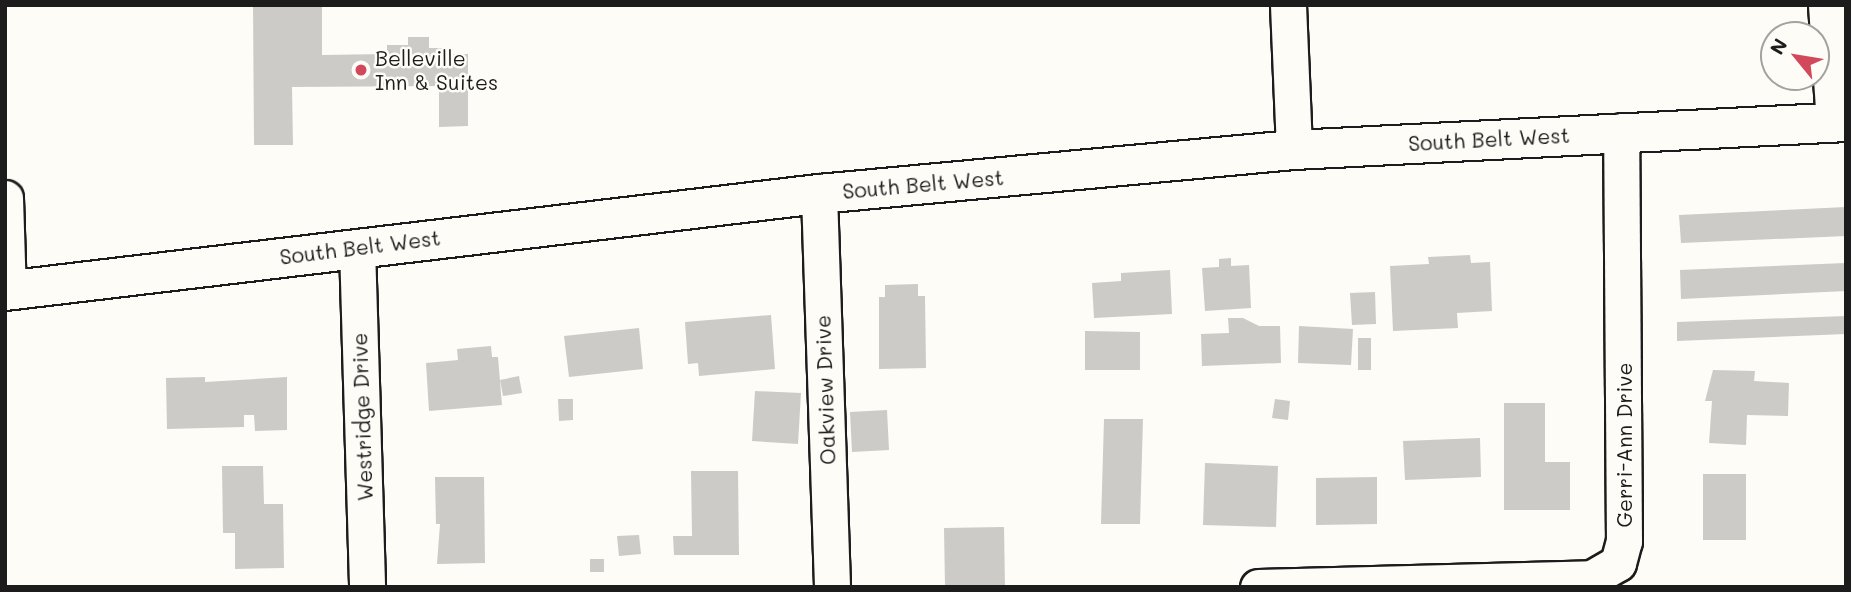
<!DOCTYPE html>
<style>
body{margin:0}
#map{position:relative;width:1851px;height:592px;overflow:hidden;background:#fdfcf7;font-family:Mali,sans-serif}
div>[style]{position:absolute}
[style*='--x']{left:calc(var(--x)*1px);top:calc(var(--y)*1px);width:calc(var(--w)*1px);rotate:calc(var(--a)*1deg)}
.building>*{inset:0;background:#cccbc8}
.roads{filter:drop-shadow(2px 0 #1c1c1c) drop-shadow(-2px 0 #1c1c1c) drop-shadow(0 2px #1c1c1c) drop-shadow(0 -2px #1c1c1c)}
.minor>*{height:35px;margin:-17.5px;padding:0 17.5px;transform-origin:17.5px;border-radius:17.5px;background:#fdfcf7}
.major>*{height:38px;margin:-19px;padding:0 19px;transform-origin:19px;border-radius:19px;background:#fdfcf7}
.dots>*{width:19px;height:19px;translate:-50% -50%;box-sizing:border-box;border:4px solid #fdfcf7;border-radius:50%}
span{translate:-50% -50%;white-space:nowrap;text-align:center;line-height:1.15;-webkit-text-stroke:5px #fdfcf7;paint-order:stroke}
.poi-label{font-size:21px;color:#1c1c1c}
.left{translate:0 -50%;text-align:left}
.street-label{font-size:21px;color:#1c1c1c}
.frame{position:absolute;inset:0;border:7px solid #1c1c1c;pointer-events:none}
.north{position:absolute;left:1760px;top:21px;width:70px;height:70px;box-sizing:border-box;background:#fdfcf7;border:2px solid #a3a29f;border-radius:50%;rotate:300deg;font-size:19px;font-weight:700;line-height:28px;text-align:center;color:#1c1c1c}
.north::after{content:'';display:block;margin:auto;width:24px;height:32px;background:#d1495b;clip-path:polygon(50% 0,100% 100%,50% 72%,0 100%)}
</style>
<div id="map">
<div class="building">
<div style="clip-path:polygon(253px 5px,322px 5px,322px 55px,387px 54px,387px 45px,408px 45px,408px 37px,429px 37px,429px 48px,447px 48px,447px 54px,468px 54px,468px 126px,439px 127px,439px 86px,292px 87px,293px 145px,254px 145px)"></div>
<div style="clip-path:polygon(1846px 207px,1846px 236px,1681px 243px,1679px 215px)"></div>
<div style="clip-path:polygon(1470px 255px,1471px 263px,1490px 262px,1492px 311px,1457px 313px,1458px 328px,1393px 331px,1390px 266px,1429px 264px,1428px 257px)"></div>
<div style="clip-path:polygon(1231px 258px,1231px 266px,1249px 265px,1251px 308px,1205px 311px,1202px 268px,1219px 267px,1219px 259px)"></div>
<div style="clip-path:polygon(1846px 263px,1846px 291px,1681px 299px,1680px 270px)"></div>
<div style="clip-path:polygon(1170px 270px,1172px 314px,1094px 318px,1092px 283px,1121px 281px,1121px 273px)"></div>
<div style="clip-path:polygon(918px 284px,918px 296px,925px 296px,926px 368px,879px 369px,879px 297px,885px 297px,885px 285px)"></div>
<div style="clip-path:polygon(1375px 292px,1376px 324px,1352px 325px,1350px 293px)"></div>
<div style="clip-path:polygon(771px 315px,775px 369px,699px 376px,698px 363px,688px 364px,685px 322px)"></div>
<div style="clip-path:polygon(1846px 316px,1846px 334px,1677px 341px,1677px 322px)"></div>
<div style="clip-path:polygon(1228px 318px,1243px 318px,1259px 326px,1280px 326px,1281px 363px,1202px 366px,1201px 334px,1229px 333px)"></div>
<div style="clip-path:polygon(1299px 326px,1353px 329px,1351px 365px,1298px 363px)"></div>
<div style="clip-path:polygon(639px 328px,643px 369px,569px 377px,564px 336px)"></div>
<div style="clip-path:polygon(1085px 331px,1140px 332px,1140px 370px,1085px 370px)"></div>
<div style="clip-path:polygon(1358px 338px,1371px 338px,1371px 370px,1358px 370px)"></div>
<div style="clip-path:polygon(491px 346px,492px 357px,498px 357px,502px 405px,429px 411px,426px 363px,458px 360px,457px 349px)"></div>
<div style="clip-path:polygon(1713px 370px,1755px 371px,1754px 381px,1789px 383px,1788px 416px,1747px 415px,1746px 445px,1709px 443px,1712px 401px,1705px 401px)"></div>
<div style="clip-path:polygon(519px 376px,522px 393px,503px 396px,500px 380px)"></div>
<div style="clip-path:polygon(205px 377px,205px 382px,287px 377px,287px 430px,255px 431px,254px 415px,244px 415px,244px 427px,167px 429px,166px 378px)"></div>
<div style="clip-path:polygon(755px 391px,801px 393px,798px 444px,752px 441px)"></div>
<div style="clip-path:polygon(558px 399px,573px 399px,573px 420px,559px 421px)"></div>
<div style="clip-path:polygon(1275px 399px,1290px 401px,1288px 420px,1272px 418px)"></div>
<div style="clip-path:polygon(1504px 403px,1545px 403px,1545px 462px,1570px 462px,1570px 510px,1504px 510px)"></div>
<div style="clip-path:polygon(887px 410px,889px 450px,852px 452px,850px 412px)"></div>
<div style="clip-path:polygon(1104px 419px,1143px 419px,1140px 524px,1101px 524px)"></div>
<div style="clip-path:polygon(1480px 438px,1481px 477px,1405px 480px,1403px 441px)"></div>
<div style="clip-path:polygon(1205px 463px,1278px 466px,1276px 527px,1203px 525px)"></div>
<div style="clip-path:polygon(222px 466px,263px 466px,264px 504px,283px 504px,284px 568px,235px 569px,235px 533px,223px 533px)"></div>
<div style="clip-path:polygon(691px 471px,738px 471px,739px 555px,674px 555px,673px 536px,692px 536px)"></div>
<div style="clip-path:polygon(1703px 474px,1746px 474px,1746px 540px,1703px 540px)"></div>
<div style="clip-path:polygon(435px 477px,484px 477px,485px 563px,437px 564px,440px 524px,436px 524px)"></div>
<div style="clip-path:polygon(1377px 477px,1377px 524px,1316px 525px,1316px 478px)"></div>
<div style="clip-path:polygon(1004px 527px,1005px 587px,945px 587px,944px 528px)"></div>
<div style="clip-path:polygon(639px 535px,641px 554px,619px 556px,617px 536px)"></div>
<div style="clip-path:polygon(590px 559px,604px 559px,604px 572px,590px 572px)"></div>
</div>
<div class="roads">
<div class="minor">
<div style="--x:1288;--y:5;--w:145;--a:87.6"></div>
<div style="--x:1826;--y:5;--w:118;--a:86.1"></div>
<div style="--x:819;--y:194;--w:393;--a:88.1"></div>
<div style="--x:5;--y:198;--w:93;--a:88.2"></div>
<div style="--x:357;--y:247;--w:340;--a:88.3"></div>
<div style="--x:1258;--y:587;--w:334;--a:-1.5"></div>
<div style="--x:1592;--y:578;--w:30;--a:-30"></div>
<div style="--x:1618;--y:563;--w:23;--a:-75"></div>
<div style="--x:1624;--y:541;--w:410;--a:-90.4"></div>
</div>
<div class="major">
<div style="--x:5;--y:291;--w:820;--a:-6.8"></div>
<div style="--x:819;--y:194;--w:477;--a:-5.3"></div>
<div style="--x:1294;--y:150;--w:553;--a:-2.9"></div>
</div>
</div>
<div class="dots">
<div style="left:361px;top:70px;background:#d1495b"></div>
</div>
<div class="poi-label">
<span class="left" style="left:375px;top:70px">Belleville<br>Inn &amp; Suites</span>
</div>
<div class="street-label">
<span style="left:1489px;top:139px;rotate:-3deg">South Belt West</span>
<span style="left:923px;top:184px;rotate:-5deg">South Belt West</span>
<span style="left:360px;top:247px;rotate:-7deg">South Belt West</span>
<span style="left:825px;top:390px;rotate:-92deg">Oakview Drive</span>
<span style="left:362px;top:417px;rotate:-92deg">Westridge Drive</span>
<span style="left:1624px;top:445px;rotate:-90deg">Gerri-Ann Drive</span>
</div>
<div class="frame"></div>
<div class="north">N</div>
</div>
